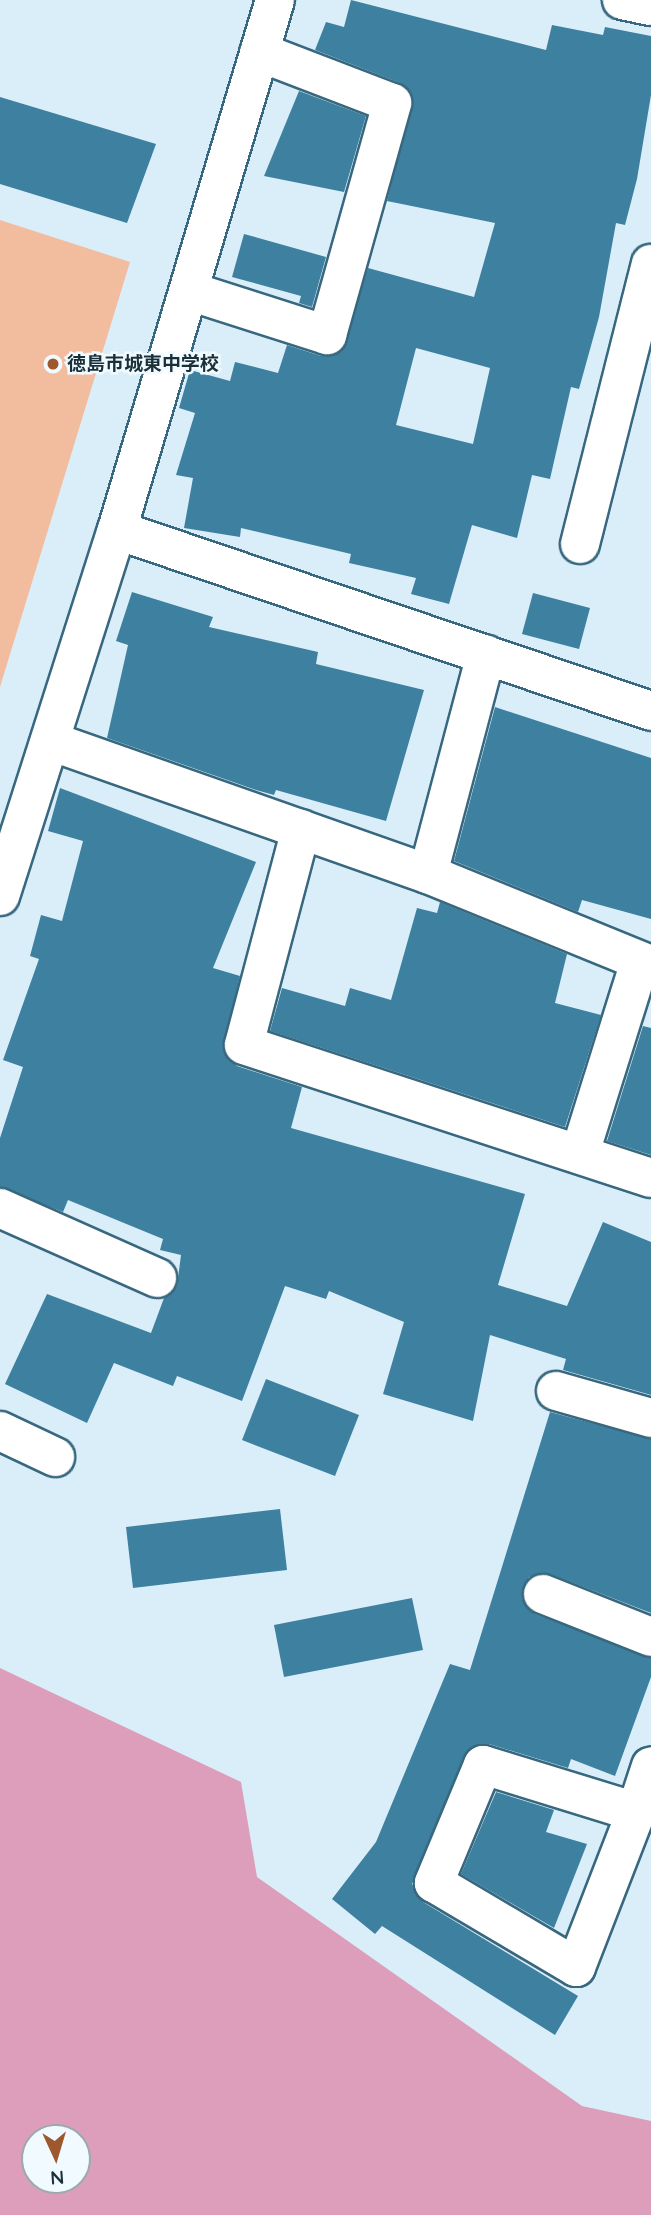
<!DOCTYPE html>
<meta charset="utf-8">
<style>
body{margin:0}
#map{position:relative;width:651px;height:2215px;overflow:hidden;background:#daeef9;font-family:Quicksand,"Noto Sans JP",sans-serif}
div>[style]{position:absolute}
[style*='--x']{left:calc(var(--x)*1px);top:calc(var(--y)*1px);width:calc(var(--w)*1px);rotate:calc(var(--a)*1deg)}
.green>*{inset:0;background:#f2bd9f}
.water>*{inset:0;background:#dc9ebb}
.building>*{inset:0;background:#3e809f}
.roads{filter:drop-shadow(2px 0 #38687f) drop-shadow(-2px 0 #38687f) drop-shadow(0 2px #38687f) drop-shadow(0 -2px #38687f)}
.street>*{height:38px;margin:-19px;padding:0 19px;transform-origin:19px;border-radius:19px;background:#fff}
.dots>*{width:19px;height:19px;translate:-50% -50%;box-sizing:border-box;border:4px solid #f0faff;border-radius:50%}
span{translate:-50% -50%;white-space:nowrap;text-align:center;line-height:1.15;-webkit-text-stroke:5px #f0faff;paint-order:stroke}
.poi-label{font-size:19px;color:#1b2f39;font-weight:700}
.left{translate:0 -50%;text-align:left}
.north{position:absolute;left:21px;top:2124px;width:70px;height:70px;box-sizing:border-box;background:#f0faff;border:2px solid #9ba9b0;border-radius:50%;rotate:176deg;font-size:19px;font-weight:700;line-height:28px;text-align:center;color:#1b2f39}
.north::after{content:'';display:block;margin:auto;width:24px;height:32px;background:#9d582d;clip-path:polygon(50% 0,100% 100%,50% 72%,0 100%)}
</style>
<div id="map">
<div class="green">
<div style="clip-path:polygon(0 220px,130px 262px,0 687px)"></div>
</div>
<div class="water">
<div style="clip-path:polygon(evenodd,0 1668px,241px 1782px,257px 1877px,582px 2106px,651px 2121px,651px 2215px,0 2215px,0 1668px,35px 2138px,77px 2138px,77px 2180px,35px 2180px,35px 2138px)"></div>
</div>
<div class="building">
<div style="clip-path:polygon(evenodd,351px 0,546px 50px,552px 25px,603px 35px,605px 27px,651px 36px,651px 95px,637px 179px,625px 225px,616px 223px,599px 317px,579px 389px,571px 387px,550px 479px,532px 475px,517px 538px,472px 525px,449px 604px,411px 594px,416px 578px,349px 563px,351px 554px,241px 528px,240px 537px,184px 528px,193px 478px,176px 475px,195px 413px,179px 408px,190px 370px,230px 381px,235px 362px,278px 373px,287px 345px,321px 356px,342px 351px,368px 268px,474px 297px,495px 223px,387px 201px,413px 98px,400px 83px,315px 50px,326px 22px,344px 27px,351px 0,416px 348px,490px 368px,473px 444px,396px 425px,416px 348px)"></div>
<div style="clip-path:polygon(299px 91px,366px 116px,344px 192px,264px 176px)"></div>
<div style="clip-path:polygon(0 97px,156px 144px,127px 223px,0 184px)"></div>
<div style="clip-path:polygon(244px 234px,326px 257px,312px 307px,299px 303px,301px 296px,232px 277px)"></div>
<div style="clip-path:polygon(132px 592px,213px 617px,209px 627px,318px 652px,316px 664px,424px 690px,386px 821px,276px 790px,274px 795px,256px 790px,107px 738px,128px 645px,116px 641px)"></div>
<div style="clip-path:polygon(533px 593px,590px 608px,579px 649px,522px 634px)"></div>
<div style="clip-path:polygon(495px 707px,651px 758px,651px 919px,582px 900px,578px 912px,454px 861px)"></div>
<div style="clip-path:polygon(60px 788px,256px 862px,213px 968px,240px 976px,223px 1050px,237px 1066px,302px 1087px,291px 1128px,525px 1194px,498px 1285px,567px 1306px,603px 1222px,651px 1242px,651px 1395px,563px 1370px,566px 1359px,490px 1335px,473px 1421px,383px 1394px,404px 1322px,329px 1291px,326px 1299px,285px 1286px,242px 1401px,177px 1376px,173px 1386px,114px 1363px,87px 1423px,5px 1384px,47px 1294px,151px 1333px,164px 1298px,177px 1286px,181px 1255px,160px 1250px,163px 1239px,68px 1200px,63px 1212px,0 1187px,0 1138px,23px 1067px,3px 1060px,39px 959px,30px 956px,41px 915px,62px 921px,83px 841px,48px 831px)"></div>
<div style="clip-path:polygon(440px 902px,567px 954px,555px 1003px,601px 1015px,565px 1127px,270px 1031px,282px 988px,345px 1006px,350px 988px,391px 1000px,417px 908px,437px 913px)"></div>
<div style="clip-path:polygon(643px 1026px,651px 1028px,651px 1155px,607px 1141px)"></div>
<div style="clip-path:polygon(266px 1379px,359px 1415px,335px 1476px,242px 1440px)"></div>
<div style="clip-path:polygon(550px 1412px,651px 1439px,651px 1613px,550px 1574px,529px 1577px,522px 1598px,535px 1614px,651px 1658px,651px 1677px,615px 1776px,571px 1759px,568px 1768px,489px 1744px,469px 1749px,412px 1884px,423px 1902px,578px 1996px,555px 2035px,382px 1926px,375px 1934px,332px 1899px,376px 1842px,450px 1664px,470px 1670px)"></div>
<div style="clip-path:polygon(280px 1509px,287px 1570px,133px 1588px,126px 1527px)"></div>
<div style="clip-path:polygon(412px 1598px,423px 1650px,284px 1677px,274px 1625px)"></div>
<div style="clip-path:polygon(496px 1792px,554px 1810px,546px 1832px,587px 1844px,554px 1928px,461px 1874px)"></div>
</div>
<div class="roads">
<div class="street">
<div style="--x:622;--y:0;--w:30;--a:12"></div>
<div style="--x:189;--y:291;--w:145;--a:17.7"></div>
<div style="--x:327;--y:335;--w:241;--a:-74.3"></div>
<div style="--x:392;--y:103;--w:142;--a:-159"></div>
<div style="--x:117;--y:530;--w:564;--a:18.72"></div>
<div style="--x:580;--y:544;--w:289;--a:-75.8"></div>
<div style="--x:50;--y:741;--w:401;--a:19.4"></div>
<div style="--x:428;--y:874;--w:241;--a:22.2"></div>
<div style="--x:301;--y:829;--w:223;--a:104.8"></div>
<div style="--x:244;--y:1045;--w:428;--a:18.1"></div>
<div style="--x:428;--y:874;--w:227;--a:-75.2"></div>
<div style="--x:0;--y:896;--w:384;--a:-72.3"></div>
<div style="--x:117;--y:530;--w:553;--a:-73.4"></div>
<div style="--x:580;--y:1153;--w:200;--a:-72.6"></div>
<div style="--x:0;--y:1208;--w:172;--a:24"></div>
<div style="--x:556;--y:1391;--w:99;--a:15.9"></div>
<div style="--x:0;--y:1431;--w:61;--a:25.3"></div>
<div style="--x:543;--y:1594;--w:116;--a:21.7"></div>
<div style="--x:636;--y:1812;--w:160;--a:-162.9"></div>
<div style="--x:483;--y:1765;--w:128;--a:112.6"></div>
<div style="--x:434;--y:1883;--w:165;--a:30.6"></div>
<div style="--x:576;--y:1967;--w:166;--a:-68.8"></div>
<div style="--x:636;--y:1812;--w:48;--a:-71.9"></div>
</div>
</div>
<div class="dots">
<div style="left:53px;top:364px;background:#9d582d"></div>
</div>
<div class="poi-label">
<span class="left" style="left:67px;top:364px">徳島市城東中学校</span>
</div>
<div class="north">N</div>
</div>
